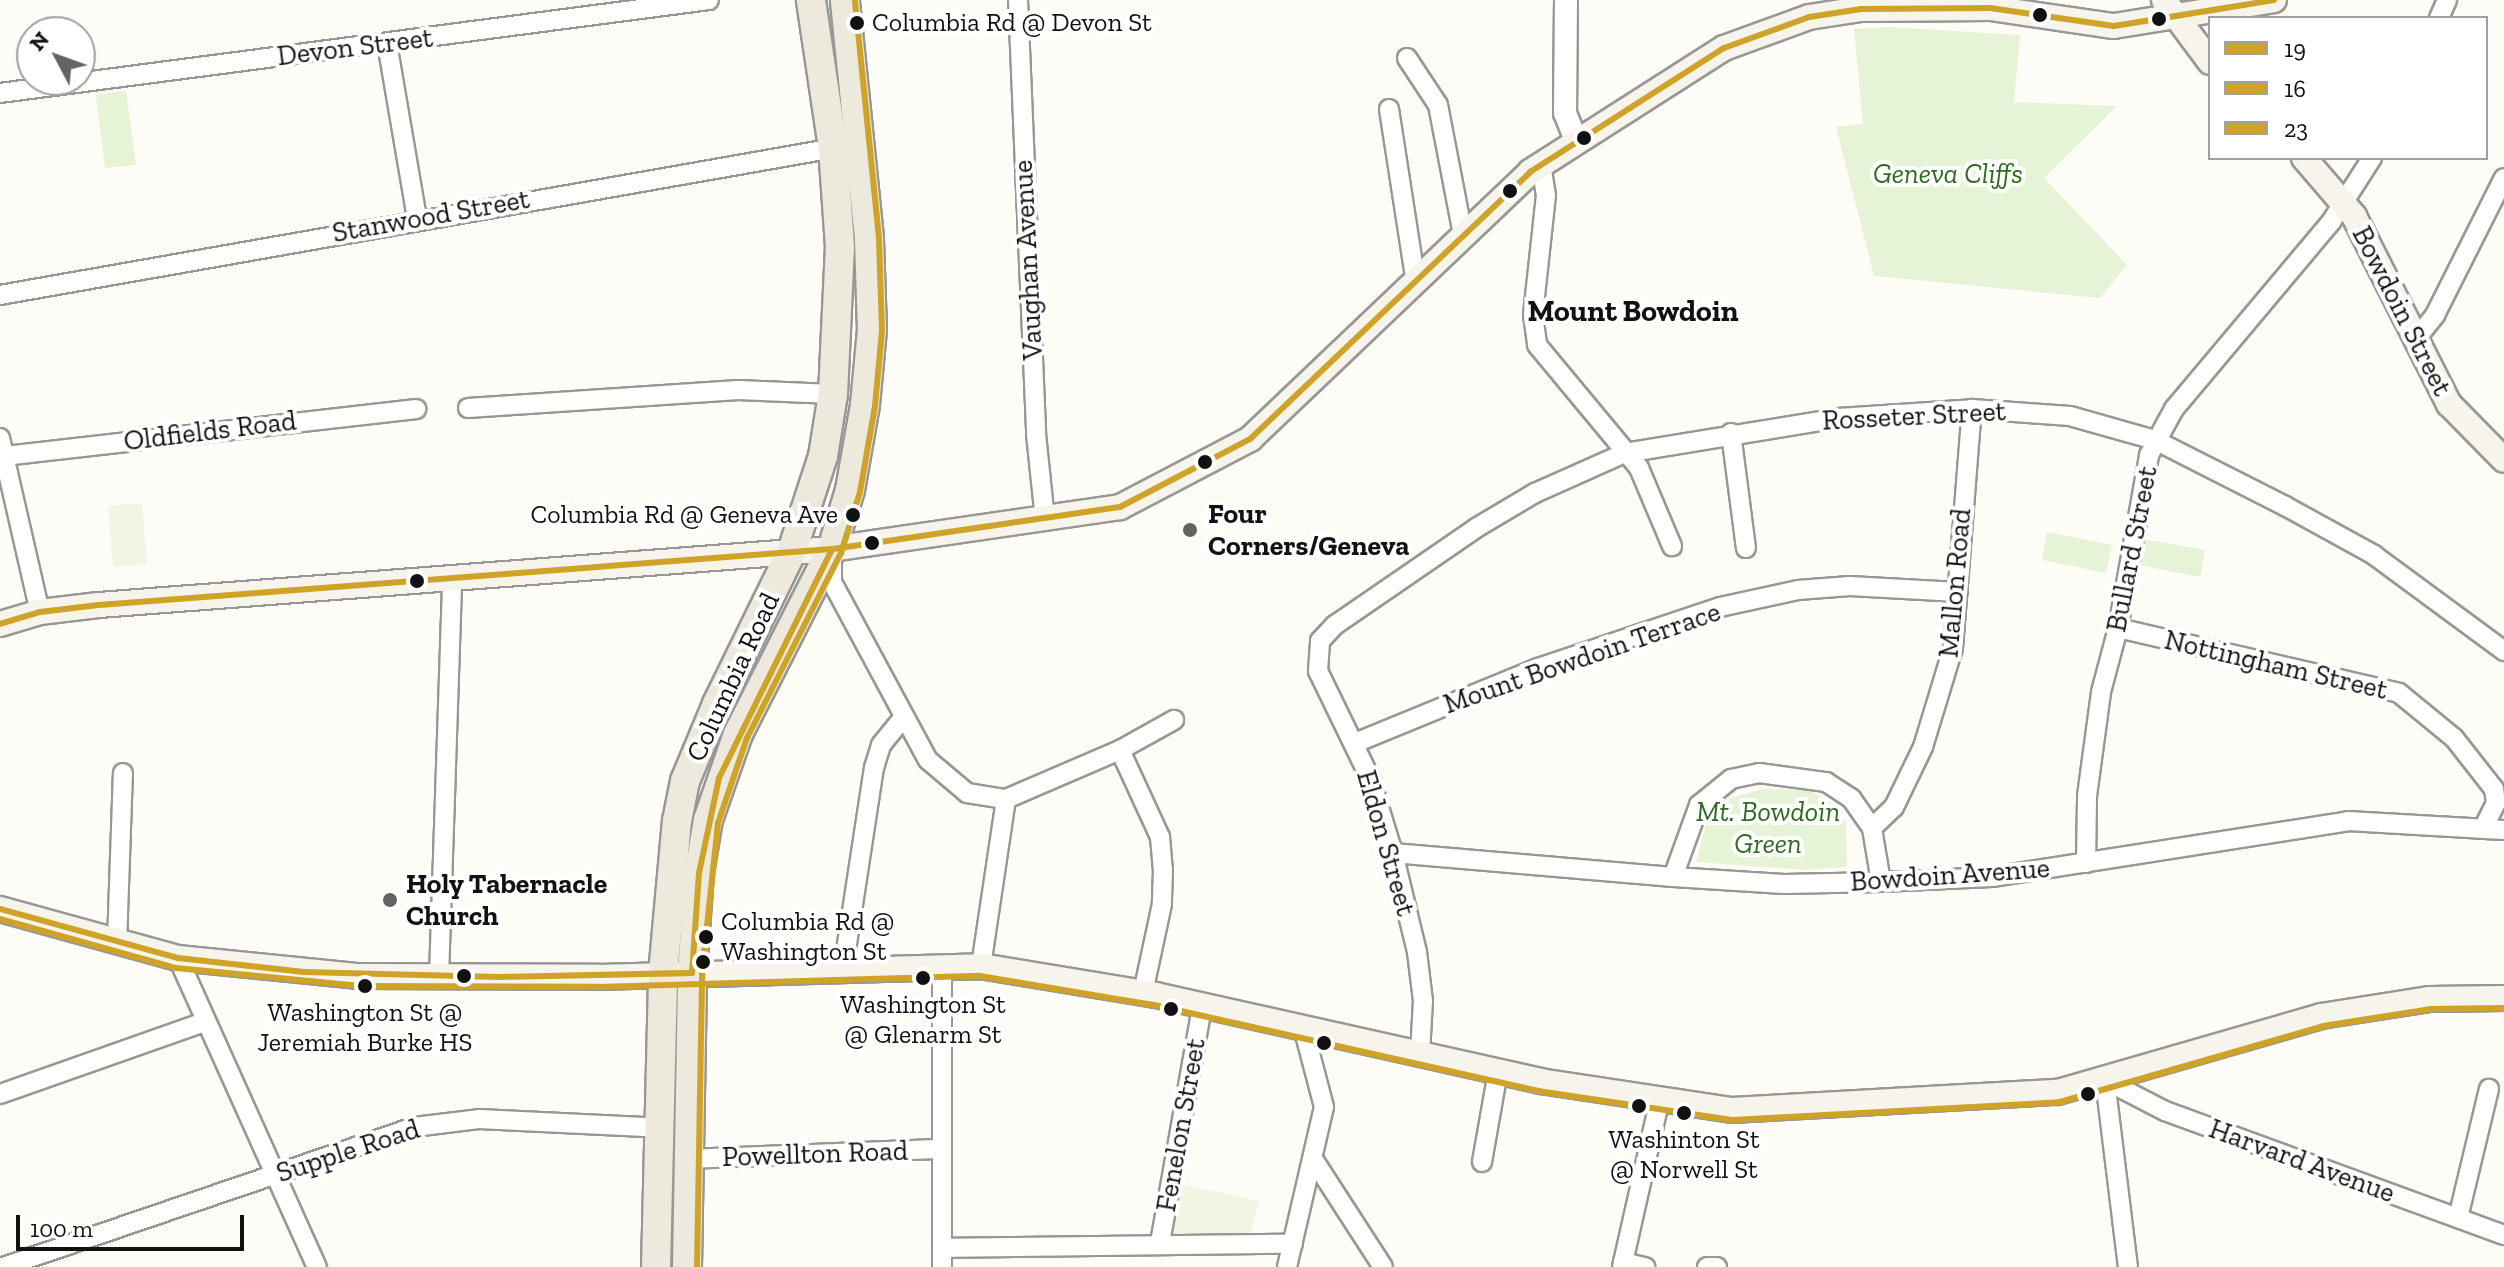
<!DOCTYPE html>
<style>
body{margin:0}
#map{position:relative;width:2504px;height:1267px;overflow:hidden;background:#fdfcf7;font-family:"Zilla Slab",serif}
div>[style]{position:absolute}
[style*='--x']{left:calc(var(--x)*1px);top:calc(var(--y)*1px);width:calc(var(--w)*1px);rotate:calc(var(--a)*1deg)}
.green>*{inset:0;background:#e7f3d7}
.pitch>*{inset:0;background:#f0f6e1}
.roads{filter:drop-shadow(2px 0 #979795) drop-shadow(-2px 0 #979795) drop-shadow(0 2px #979795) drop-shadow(0 -2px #979795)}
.minor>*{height:18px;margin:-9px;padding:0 9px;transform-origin:9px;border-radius:9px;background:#fffffe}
.tertiary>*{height:22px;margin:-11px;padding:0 11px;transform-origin:11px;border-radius:11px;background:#fffffe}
.secondary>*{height:24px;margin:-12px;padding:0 12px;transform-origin:12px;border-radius:12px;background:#f6f4eb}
.primary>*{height:28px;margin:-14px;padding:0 14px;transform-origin:14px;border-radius:14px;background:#ede9dc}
.bus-1>*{height:6px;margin:-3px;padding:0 3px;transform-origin:3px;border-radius:3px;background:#cfa327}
.bus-2>*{height:6px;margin:-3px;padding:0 3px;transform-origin:3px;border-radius:3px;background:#cfa327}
.bus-3>*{height:6px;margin:-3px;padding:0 3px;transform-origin:3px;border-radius:3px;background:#cfa327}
.dots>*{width:22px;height:22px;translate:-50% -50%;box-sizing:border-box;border:4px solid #fff;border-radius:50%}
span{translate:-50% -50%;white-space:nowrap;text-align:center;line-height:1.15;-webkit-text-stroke:8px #fff;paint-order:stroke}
.bus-label{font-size:26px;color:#111}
.left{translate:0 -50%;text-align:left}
.right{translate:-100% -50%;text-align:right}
.street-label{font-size:28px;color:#111}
.park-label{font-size:28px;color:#2f6b1f;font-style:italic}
.poi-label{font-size:28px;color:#111;font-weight:700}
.neighbourhood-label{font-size:30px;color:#111;font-weight:700}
.legend{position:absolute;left:2208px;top:16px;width:280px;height:144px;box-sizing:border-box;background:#fff;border:2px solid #a0a0a0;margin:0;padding:10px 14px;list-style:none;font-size:24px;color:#111}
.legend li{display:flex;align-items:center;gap:16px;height:40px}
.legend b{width:40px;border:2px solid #a0a0a0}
.north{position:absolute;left:16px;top:16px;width:80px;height:80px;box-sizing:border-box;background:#fff;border:2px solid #a0a0a0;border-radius:50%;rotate:311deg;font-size:22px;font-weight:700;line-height:32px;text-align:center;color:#111}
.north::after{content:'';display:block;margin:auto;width:28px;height:36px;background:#646362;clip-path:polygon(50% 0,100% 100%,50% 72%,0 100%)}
.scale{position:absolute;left:16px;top:1215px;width:228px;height:36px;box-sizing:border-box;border:4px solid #111;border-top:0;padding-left:10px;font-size:24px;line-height:28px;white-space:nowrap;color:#111;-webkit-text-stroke:6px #fff;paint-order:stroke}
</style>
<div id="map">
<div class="green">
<div style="clip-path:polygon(1890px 27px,2020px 35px,2014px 102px,2117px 106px,2044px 178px,2127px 265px,2100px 298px,1874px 276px,1836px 127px,1863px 124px,1854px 29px)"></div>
<div style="clip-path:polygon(126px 91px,136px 165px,105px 168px,96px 95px)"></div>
<div style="clip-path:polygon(2047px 532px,2112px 545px,2106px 573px,2042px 560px)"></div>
<div style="clip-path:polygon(2143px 539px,2205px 550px,2200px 577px,2138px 565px)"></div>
<div style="clip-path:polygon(1762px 789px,1808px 790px,1829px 801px,1846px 822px,1847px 867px,1805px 870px,1696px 862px,1707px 821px,1724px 800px)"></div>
</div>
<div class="pitch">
<div style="clip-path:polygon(142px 503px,147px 564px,113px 567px,108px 506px)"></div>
<div style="clip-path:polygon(1181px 1184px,1259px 1201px,1250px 1234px,1170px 1236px)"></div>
</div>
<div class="roads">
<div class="minor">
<div style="--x:1018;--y:0;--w:434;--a:87.6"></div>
<div style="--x:1036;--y:434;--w:85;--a:84"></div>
<div style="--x:2439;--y:18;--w:20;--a:-66"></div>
<div style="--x:387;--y:43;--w:178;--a:80.3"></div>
<div style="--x:1407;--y:58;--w:56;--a:56.6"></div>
<div style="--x:1438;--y:105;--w:132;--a:79.1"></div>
<div style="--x:0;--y:93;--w:715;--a:-7.47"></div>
<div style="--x:1389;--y:109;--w:176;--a:81.2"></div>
<div style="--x:1541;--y:164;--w:31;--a:81"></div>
<div style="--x:1546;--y:195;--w:121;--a:96.2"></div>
<div style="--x:1533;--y:315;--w:30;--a:82"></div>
<div style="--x:1537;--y:345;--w:160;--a:50.3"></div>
<div style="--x:1639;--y:468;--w:85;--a:67.1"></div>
<div style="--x:0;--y:295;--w:853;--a:-9.99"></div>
<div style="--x:2415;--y:340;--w:32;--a:-51"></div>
<div style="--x:2435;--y:315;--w:153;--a:-63.3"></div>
<div style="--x:468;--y:408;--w:271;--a:-3.8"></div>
<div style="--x:738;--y:390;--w:95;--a:2.4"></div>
<div style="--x:1731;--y:433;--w:116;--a:82.6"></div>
<div style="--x:0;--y:438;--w:179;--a:77.1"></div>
<div style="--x:4;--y:456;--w:415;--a:-6.5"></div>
<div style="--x:832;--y:559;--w:23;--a:90"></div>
<div style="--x:832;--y:582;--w:202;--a:61.7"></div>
<div style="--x:928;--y:760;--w:51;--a:40.2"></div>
<div style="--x:967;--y:793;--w:39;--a:9"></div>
<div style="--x:1006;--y:799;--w:169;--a:98.5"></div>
<div style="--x:2118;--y:628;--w:288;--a:13"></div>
<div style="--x:2399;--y:693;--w:71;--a:39.3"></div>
<div style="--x:2454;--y:738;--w:65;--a:51.9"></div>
<div style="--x:2494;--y:789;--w:14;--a:82"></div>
<div style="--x:2496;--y:803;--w:28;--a:117"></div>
<div style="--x:1355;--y:743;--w:198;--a:-22.3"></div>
<div style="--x:1538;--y:668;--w:192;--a:-18.5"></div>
<div style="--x:1720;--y:607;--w:80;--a:-12.3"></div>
<div style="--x:1798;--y:590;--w:52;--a:-4.4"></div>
<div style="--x:1850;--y:586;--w:108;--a:3.2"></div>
<div style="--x:1120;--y:750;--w:96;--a:65.3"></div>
<div style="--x:1160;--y:837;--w:33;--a:85"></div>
<div style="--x:1163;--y:870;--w:34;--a:92"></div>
<div style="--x:1162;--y:904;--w:91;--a:102.1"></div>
<div style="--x:1006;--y:799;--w:124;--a:-23.3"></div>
<div style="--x:1120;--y:750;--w:62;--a:-29.1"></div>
<div style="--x:1393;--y:853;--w:281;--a:4.9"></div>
<div style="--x:1673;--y:877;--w:111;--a:3.6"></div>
<div style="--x:1784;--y:884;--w:97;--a:-1.2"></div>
<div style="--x:1881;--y:882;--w:111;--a:-2.6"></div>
<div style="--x:1992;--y:877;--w:360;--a:-8.9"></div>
<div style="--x:2348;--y:821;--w:156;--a:3.3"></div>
<div style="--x:2086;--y:863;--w:67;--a:-89.1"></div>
<div style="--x:2087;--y:796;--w:105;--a:-82.3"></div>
<div style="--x:2101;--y:692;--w:66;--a:-75.1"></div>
<div style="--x:2118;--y:628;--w:176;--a:-79.8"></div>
<div style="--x:2149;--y:455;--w:52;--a:-61.5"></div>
<div style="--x:2174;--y:409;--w:244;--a:-50"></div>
<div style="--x:2331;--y:222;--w:76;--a:-57.4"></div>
<div style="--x:1673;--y:877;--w:77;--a:-70.1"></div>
<div style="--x:1699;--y:805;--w:41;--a:-39.1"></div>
<div style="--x:1731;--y:779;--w:29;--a:-12"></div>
<div style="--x:1759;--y:773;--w:68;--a:7.7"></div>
<div style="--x:1826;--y:782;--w:30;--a:33"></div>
<div style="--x:1851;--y:798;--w:37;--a:55"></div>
<div style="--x:1881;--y:882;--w:55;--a:-99.5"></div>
<div style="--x:1872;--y:828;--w:30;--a:-44"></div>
<div style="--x:1894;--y:807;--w:67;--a:-64.2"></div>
<div style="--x:1923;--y:747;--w:103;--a:-73.1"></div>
<div style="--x:1953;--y:648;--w:240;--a:-85.5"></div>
<div style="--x:117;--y:943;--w:170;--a:-88"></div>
<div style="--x:178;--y:958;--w:339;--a:65.8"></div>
<div style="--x:942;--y:968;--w:299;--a:90"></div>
<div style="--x:843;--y:970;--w:204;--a:-81.3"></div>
<div style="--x:874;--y:768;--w:24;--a:-73"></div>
<div style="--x:881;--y:745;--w:33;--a:-51"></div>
<div style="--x:439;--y:977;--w:399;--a:-88.1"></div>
<div style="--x:1420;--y:1054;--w:53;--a:-86.8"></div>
<div style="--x:1423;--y:1001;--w:49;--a:-97"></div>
<div style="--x:1417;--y:952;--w:102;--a:-103.6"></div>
<div style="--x:1393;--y:853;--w:78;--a:-107"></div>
<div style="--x:1370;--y:778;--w:119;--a:-115.9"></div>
<div style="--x:1318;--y:671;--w:30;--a:-86"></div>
<div style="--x:1320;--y:641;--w:22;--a:-47"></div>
<div style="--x:1335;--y:625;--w:171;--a:-34.5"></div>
<div style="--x:1476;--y:528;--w:69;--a:-30.7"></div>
<div style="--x:1535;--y:493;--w:98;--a:-24"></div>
<div style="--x:1625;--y:453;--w:216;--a:-9.3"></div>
<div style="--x:1838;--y:418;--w:134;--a:-3.8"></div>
<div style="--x:1972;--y:409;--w:98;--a:4.1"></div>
<div style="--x:2070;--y:416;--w:88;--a:15.8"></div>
<div style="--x:2155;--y:440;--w:146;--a:26.9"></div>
<div style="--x:2285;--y:506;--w:102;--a:28.8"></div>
<div style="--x:2374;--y:555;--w:162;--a:36.4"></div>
<div style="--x:2105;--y:1080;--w:68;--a:27.3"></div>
<div style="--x:2165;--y:1111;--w:361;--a:20.1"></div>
<div style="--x:2105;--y:1080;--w:188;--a:83"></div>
<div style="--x:0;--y:1094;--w:216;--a:-19.4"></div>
<div style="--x:690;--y:1159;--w:250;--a:-2.3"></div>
<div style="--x:1315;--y:1162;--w:125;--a:57.1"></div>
<div style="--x:1482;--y:1162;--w:92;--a:-80"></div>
<div style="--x:2458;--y:1218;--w:133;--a:-76.5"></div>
<div style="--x:1160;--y:1243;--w:240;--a:-79.9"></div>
<div style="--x:942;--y:1248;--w:351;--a:-0.7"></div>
<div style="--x:1623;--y:1262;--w:23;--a:13"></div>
<div style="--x:3;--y:1267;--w:434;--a:-18.8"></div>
<div style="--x:414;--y:1127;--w:65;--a:-7"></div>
<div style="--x:479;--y:1119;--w:181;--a:2.8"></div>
<div style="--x:1287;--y:1267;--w:164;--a:-77"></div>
<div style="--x:1324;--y:1107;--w:83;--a:-104.7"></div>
<div style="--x:1622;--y:1267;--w:168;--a:-77.3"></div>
<div style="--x:1707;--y:1267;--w:10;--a:0"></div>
</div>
<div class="tertiary">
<div style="--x:1566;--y:0;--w:113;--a:90.5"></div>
<div style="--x:1565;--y:113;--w:29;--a:68"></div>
</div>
<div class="secondary">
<div style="--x:2164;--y:0;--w:77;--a:53.4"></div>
<div style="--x:2304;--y:158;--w:77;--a:49.2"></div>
<div style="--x:2354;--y:216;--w:211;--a:63.2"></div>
<div style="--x:2449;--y:404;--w:78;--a:45.5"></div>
<div style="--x:0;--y:624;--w:42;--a:-16.7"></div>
<div style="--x:40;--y:612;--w:59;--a:-6.8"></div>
<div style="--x:99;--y:605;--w:735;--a:-4.37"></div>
<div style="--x:832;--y:549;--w:291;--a:-8.3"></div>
<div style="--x:1120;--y:507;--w:147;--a:-27.6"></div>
<div style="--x:1250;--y:439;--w:387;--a:-43.6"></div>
<div style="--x:1530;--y:172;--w:230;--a:-32.6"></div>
<div style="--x:1724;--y:48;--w:90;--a:-20"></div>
<div style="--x:1809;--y:17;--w:53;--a:-8.7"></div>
<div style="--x:1861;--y:9;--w:129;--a:-0.4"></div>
<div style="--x:1990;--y:8;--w:125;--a:8.3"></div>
<div style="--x:2114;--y:26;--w:162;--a:-9.2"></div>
<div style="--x:0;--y:909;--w:185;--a:15.4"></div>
<div style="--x:178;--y:958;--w:182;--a:5.7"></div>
<div style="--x:359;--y:976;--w:240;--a:0.2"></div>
<div style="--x:599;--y:977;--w:382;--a:-1.6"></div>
<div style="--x:981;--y:966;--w:177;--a:9.4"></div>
<div style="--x:1156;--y:995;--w:394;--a:12.6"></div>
<div style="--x:1540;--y:1081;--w:194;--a:8.6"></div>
<div style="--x:1732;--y:1110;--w:326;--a:-3.2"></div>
<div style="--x:2058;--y:1092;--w:274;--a:-16.1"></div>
<div style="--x:2321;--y:1016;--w:109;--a:-8.9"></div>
<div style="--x:2429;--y:999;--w:75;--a:-0.8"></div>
</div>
<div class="primary">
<div style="--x:656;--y:1267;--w:293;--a:-88.6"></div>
<div style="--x:663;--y:974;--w:154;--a:-84.8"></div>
<div style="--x:677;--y:821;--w:41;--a:-78.7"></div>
<div style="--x:685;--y:781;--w:83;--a:-67.4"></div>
<div style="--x:717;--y:704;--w:170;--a:-63.9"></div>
<div style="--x:792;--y:551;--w:100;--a:-71.9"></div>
<div style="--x:823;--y:456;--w:63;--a:-80.8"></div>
<div style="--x:833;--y:394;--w:147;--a:-87.3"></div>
<div style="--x:840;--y:247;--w:99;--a:-94"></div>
<div style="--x:833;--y:148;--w:150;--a:-98.5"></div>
<div style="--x:687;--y:1267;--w:294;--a:-89"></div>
<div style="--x:692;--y:973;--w:100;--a:-86"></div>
<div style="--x:699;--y:873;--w:54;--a:-80.4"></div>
<div style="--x:708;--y:820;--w:91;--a:-70.8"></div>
<div style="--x:738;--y:734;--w:208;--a:-63.1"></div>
<div style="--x:832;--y:549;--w:62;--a:-73"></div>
<div style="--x:850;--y:490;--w:86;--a:-80"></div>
<div style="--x:865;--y:405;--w:75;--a:-84.7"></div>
<div style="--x:872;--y:330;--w:92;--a:-91.9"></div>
<div style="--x:869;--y:238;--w:239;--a:-95.8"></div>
</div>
</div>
<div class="bus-1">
<div style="--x:0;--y:624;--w:42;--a:-16.7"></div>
<div style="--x:40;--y:612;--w:59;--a:-6.8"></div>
<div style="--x:99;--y:605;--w:735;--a:-4.37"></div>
<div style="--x:832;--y:549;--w:291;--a:-8.3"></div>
<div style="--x:1120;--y:507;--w:147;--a:-27.6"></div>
<div style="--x:1250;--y:439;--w:387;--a:-43.6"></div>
<div style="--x:1530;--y:172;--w:230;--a:-32.6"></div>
<div style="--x:1724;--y:48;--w:90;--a:-20"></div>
<div style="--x:1809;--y:17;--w:53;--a:-8.7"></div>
<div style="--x:1861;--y:9;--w:129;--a:-0.4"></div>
<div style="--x:1990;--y:8;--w:125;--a:8.3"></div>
<div style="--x:2114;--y:26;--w:162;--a:-9.2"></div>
<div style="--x:0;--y:909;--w:185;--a:15.4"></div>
<div style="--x:178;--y:958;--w:127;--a:6.3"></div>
<div style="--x:304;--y:972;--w:195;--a:1.5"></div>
<div style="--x:499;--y:977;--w:193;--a:-1.2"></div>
<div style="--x:692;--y:973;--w:100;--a:-86"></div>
<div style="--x:699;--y:873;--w:97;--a:-78.1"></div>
<div style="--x:719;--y:778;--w:255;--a:-63.7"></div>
</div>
<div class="bus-2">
<div style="--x:697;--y:1267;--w:294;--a:-89"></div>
<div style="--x:702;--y:973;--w:151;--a:-83.9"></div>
<div style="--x:718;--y:823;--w:90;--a:-71.2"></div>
<div style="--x:747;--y:738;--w:208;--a:-63.1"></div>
<div style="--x:841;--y:553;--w:64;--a:-72.7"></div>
<div style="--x:860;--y:492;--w:87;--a:-80.1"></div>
<div style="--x:875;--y:406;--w:76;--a:-84.7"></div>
<div style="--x:882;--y:330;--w:92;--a:-91.9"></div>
<div style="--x:879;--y:238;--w:239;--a:-95.8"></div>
</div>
<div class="bus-3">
<div style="--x:0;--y:919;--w:183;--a:15.6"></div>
<div style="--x:176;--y:968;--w:183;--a:5.6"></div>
<div style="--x:358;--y:986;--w:241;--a:0.2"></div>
<div style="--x:599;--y:987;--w:381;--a:-1.7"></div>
<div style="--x:980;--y:976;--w:176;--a:9.5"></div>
<div style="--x:1154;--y:1005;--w:394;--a:12.6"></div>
<div style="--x:1538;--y:1091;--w:196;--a:8.5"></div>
<div style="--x:1732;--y:1120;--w:328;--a:-3.1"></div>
<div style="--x:2060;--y:1102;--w:274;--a:-16.1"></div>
<div style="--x:2323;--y:1026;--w:108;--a:-9"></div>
<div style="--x:2430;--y:1009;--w:74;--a:-0.8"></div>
</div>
<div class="dots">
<div style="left:2040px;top:15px;background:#111"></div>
<div style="left:2159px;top:19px;background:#111"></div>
<div style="left:857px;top:23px;background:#111"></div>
<div style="left:1584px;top:138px;background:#111"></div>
<div style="left:1510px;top:191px;background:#111"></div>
<div style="left:1205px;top:462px;background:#111"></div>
<div style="left:853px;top:515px;background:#111"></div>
<div style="left:1190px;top:530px;background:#646362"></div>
<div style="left:872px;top:543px;background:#111"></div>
<div style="left:417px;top:581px;background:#111"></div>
<div style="left:390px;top:900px;background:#646362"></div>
<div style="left:706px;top:937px;background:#111"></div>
<div style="left:703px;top:962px;background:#111"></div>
<div style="left:464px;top:976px;background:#111"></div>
<div style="left:923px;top:978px;background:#111"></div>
<div style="left:365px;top:986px;background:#111"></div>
<div style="left:1171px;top:1009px;background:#111"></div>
<div style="left:1324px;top:1043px;background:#111"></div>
<div style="left:2088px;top:1094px;background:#111"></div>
<div style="left:1639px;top:1106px;background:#111"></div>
<div style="left:1684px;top:1113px;background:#111"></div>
</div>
<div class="bus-label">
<span class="left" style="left:872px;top:23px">Columbia Rd @ Devon St</span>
<span class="right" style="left:838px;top:515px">Columbia Rd @ Geneva Ave</span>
<span class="left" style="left:721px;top:937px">Columbia Rd @<br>Washington St</span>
<span style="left:923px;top:1020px">Washington St<br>@ Glenarm St</span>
<span style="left:365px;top:1028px">Washington St @<br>Jeremiah Burke HS</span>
<span style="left:1684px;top:1155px">Washinton St<br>@ Norwell St</span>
</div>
<div class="street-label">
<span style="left:355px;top:47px;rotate:-7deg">Devon Street</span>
<span style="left:431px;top:216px;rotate:-10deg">Stanwood Street</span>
<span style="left:1028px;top:260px;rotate:-93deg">Vaughan Avenue</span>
<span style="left:2402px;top:311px;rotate:63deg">Bowdoin Street</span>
<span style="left:1914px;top:416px;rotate:-3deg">Rosseter Street</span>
<span style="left:210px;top:431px;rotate:-7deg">Oldfields Road</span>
<span style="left:2132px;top:549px;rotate:-79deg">Bullard Street</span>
<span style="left:1955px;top:583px;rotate:-85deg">Mallon Road</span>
<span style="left:1582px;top:658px;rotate:-19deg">Mount Bowdoin Terrace</span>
<span style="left:2276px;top:665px;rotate:13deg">Nottingham Street</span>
<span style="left:733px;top:677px;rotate:-65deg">Columbia Road</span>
<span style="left:1386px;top:843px;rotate:74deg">Eldon Street</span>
<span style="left:1950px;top:875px;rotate:-4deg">Bowdoin Avenue</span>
<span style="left:1181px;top:1125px;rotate:-80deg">Fenelon Street</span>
<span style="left:348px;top:1151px;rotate:-18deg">Supple Road</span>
<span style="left:815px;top:1154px;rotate:-2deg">Powellton Road</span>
<span style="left:2302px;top:1161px;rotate:20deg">Harvard Avenue</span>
</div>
<div class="park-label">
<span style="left:1948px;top:174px">Geneva Cliffs</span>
<span style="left:1768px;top:828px">Mt. Bowdoin<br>Green</span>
</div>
<div class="poi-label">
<span class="left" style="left:1208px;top:530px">Four<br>Corners/Geneva</span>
<span class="left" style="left:406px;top:900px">Holy Tabernacle<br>Church</span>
</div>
<div class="neighbourhood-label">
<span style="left:1633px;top:311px">Mount Bowdoin</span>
</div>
<ul class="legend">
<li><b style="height:10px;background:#cfa327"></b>19</li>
<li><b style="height:10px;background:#cfa327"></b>16</li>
<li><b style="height:10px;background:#cfa327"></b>23</li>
</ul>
<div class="north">N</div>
<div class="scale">100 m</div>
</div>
